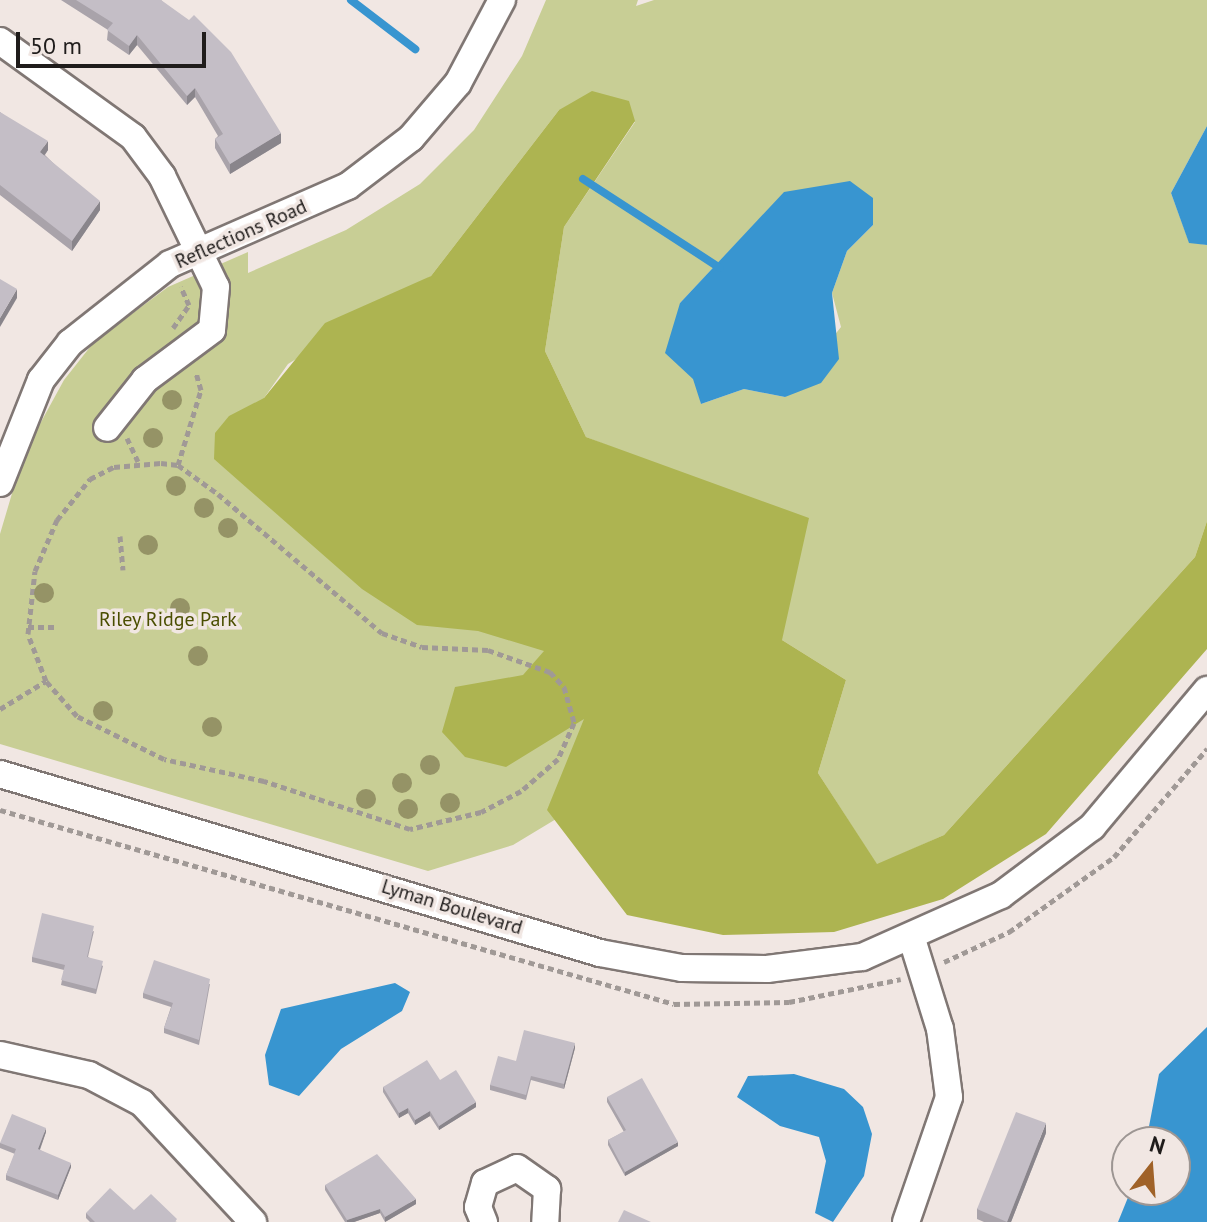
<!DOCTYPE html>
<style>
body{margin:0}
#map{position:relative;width:1207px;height:1222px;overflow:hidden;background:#f1e7e3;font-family:"PT Sans",sans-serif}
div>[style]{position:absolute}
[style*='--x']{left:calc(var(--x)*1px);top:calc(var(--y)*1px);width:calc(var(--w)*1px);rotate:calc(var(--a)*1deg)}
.green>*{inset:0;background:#c8ce95}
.forest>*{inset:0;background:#adb451}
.water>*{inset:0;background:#3895d0}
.stream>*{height:8px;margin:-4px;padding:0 4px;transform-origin:4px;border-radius:4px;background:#3895d0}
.path>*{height:5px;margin-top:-2.5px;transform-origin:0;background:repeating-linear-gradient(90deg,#a09996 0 6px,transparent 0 10px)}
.roads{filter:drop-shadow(2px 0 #807774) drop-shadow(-2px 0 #807774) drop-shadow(0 2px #807774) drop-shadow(0 -2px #807774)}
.minor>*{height:26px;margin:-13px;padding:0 13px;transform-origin:13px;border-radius:13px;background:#fff}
.trees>*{width:20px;height:20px;margin:-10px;border-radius:50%;background:#959366}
.wall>*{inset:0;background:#a9a3aa}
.shaded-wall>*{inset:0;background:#89858b}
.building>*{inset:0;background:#c4bec6}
span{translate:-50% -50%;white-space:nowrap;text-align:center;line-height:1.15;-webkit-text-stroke:7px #f1e7e3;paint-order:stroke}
.street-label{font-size:20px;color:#1f1c1b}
.park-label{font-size:20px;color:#4a4e00}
.north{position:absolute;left:1111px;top:1126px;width:80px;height:80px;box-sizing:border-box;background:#f1e7e3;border:2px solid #9d9693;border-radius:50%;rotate:17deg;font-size:22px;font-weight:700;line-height:32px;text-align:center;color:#1f1c1b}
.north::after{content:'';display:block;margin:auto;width:28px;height:36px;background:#a06228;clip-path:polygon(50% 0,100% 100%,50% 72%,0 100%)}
.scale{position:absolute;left:16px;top:32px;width:190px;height:36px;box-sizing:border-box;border:4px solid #1f1c1b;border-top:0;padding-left:10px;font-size:24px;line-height:28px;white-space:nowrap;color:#1f1c1b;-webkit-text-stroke:6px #f1e7e3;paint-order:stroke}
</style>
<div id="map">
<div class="green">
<div style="clip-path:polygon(evenodd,546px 0,638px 0,636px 6px,654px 0,1207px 0,1207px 126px,1171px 193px,1189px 242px,1207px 245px,1207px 521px,1195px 557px,944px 835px,877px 865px,818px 773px,846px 680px,782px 640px,652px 463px,586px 437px,545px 351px,564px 227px,635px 122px,559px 110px,431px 276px,288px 364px,264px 398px,590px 654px,608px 713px,571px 810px,513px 845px,428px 871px,0 744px,0 534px,24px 453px,64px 380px,94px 342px,168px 287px,248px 252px,248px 273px,346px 230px,420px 184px,474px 130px,522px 56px,546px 0,784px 193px,873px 225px,847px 251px,832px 293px,841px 327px,785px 397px,744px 389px,701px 404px,680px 303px,784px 193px)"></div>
</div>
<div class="forest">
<div style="clip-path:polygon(592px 91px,629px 101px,635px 121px,564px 227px,545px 351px,586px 437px,809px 518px,782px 640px,846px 680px,818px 773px,877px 864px,944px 835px,1195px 557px,1207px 521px,1207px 649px,1046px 834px,943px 899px,834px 932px,723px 935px,627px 915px,547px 810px,584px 719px,506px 767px,465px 757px,442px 732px,455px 687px,523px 675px,544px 651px,478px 631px,417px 625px,362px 589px,214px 459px,215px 433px,229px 416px,264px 398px,325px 323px,431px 276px,559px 110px)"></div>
</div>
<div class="water">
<div style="clip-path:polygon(1207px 126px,1207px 245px,1189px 243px,1171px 193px)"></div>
<div style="clip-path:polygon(850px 181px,873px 198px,873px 225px,847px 251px,832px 293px,839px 359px,821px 383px,785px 397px,744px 389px,701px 404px,693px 379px,665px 353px,680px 303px,784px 192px)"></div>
<div style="clip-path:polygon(395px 983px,410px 992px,402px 1011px,341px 1049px,299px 1096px,269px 1085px,265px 1055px,281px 1009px)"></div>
<div style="clip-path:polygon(1207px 1027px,1207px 1222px,1118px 1222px,1131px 1190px,1175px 1190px,1175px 1142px,1146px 1142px,1159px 1074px)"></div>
<div style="clip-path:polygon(794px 1074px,844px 1089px,863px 1107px,872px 1134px,864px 1176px,833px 1222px,815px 1213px,826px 1161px,819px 1137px,780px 1126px,737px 1097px,748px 1076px)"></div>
</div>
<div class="stream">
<div style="--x:351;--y:0;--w:81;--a:37.4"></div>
<div style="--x:583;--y:179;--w:163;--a:33"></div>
</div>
<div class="path">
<div style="--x:173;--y:328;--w:28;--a:-55"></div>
<div style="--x:189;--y:305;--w:20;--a:-114"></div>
<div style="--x:127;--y:438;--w:26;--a:65"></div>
<div style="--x:161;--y:463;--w:17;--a:7"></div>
<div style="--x:178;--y:465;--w:49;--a:35.9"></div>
<div style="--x:218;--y:494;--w:215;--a:40.3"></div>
<div style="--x:382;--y:633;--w:42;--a:19.3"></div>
<div style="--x:422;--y:647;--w:66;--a:2.6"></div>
<div style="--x:488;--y:650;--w:66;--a:19.5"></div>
<div style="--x:550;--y:672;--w:21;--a:47"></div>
<div style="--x:564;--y:687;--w:37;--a:74"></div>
<div style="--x:574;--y:723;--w:39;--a:114"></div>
<div style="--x:558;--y:759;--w:49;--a:139.1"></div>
<div style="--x:521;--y:791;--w:45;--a:152.3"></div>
<div style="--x:481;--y:812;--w:73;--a:166.5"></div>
<div style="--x:410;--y:829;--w:154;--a:-161.8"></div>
<div style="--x:264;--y:781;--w:102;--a:-167.6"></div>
<div style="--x:164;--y:759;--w:97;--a:-153.7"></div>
<div style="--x:77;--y:716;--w:47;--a:-131.5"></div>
<div style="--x:46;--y:681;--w:50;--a:-111"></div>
<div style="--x:28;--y:634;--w:63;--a:-83.7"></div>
<div style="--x:35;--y:571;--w:56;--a:-66.7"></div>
<div style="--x:57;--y:520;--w:53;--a:-51.2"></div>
<div style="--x:90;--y:479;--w:27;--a:-27"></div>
<div style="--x:114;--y:467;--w:47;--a:-4.9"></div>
<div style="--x:178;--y:465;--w:78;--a:-73"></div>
<div style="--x:201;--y:390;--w:19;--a:-106"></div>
<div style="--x:120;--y:536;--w:34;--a:85"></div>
<div style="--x:28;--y:627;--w:27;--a:0"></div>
<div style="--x:0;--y:709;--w:54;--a:-31.3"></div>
<div style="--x:0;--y:810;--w:701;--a:16.06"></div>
<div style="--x:674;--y:1004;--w:115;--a:-1"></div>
<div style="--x:789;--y:1002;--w:114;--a:-11.6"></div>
<div style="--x:944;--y:962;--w:72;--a:-24.8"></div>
<div style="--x:1009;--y:932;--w:129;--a:-35.5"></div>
<div style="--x:1114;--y:857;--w:143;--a:-49.3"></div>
</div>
<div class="roads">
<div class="minor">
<div style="--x:0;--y:41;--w:164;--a:35.8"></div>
<div style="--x:133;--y:137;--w:49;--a:53.4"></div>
<div style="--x:162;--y:176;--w:123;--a:64.1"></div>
<div style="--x:216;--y:287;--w:43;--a:95.3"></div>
<div style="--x:212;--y:330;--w:84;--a:143.3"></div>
<div style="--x:145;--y:380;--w:61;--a:128.4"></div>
<div style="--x:0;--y:483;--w:111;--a:-68.3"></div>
<div style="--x:41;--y:380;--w:47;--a:-51.9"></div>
<div style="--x:70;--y:343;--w:127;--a:-38.3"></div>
<div style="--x:170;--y:264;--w:194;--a:-23.7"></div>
<div style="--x:348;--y:186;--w:79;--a:-37.3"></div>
<div style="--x:411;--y:138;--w:72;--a:-49.5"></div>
<div style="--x:458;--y:83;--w:94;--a:-62.1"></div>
<div style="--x:0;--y:774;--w:626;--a:16.61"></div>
<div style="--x:600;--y:953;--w:83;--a:10.4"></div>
<div style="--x:682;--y:968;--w:85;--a:0.7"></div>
<div style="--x:767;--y:969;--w:96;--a:-7.2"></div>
<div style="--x:862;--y:957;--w:152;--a:-24"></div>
<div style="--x:1001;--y:895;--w:114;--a:-36.8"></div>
<div style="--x:1092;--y:827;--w:179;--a:-50"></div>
<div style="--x:0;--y:1055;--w:91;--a:12.7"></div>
<div style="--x:89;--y:1075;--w:60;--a:27.8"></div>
<div style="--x:142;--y:1103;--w:163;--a:47"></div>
<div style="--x:484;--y:1222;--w:16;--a:-112"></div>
<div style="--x:478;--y:1207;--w:25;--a:-74"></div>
<div style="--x:485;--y:1183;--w:35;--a:-25"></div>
<div style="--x:517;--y:1168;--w:37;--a:35"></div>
<div style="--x:547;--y:1189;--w:33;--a:93"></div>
<div style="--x:906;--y:1222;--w:132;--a:-71"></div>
<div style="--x:949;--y:1097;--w:69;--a:-97.5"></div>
<div style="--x:940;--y:1029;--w:94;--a:-107.3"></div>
</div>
</div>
<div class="trees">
<div style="left:172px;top:400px"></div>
<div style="left:153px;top:438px"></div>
<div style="left:176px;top:486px"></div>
<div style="left:204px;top:508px"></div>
<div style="left:228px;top:528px"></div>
<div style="left:148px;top:545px"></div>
<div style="left:44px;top:593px"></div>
<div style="left:180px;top:608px"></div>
<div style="left:198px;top:656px"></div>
<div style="left:103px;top:711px"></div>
<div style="left:212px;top:727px"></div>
<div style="left:430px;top:765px"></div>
<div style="left:402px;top:783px"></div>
<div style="left:366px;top:799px"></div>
<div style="left:450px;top:803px"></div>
<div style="left:408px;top:809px"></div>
</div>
<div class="wall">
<div style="clip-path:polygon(61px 0,161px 0,281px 143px,230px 174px,215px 148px,215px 139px,218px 136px,195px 97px,187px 105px,137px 45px,129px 55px,107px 40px,108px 30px)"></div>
<div style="clip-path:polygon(0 112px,48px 150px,45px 155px,100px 210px,72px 251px,0 195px)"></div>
<div style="clip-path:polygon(94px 931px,88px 957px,103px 966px,96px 994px,61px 985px,64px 970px,32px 962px,32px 957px)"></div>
<div style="clip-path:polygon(210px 984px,199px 1045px,164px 1033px,164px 1028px,171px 1007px,143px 998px,143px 993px)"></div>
<div style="clip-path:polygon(575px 1048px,564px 1089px,531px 1080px,526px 1100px,490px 1090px,490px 1085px,516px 1061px)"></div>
<div style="clip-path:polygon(440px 1080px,476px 1107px,439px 1130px,430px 1116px,415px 1125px,408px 1113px,399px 1118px,383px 1092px,383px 1087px)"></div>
<div style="clip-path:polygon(607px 1097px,678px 1146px,625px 1176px,608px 1145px,608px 1140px,624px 1132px,607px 1102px)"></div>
<div style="clip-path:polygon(46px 1132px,40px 1150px,71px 1167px,58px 1200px,6px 1180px,6px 1175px,15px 1154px,0 1148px,0 1143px)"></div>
<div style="clip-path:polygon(1046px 1133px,1011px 1222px,984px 1222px,977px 1219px,977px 1209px)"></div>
<div style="clip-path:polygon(325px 1185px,416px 1204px,385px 1222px,380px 1213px,354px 1222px,345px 1222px,325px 1190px)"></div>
<div style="clip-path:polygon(134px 1210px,177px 1222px,90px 1222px,86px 1218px,86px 1213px)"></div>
</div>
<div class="shaded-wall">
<div style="clip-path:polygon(137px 35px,137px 45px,129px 55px,129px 46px)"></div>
<div style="clip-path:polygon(195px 88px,195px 97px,187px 105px,187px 96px)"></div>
<div style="clip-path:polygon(281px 133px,281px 143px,230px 174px,230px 164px)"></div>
<div style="clip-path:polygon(48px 141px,48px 150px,40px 161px,40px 152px)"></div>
<div style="clip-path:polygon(100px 201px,100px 210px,72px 251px,72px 241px)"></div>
<div style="clip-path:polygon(17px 289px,17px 298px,0 327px,0 318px)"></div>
<div style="clip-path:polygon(575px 1043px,575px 1048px,564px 1089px,564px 1084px)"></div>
<div style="clip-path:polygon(476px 1102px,476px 1107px,439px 1130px,439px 1126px)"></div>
<div style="clip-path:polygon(408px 1108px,408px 1113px,399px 1118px,399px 1113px)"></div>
<div style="clip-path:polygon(430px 1111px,430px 1116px,415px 1125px,415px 1120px)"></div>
<div style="clip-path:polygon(1046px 1123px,1046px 1133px,1011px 1222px,1007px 1222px)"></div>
<div style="clip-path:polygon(46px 1128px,46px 1132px,38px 1154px,38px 1149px)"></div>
<div style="clip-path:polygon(678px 1142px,678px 1146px,625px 1176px,625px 1172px)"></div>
<div style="clip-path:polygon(71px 1163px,71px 1167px,58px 1200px,58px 1195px)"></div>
<div style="clip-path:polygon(416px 1199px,416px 1204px,385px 1222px,385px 1217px)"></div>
<div style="clip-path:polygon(380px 1209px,380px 1213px,354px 1222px,347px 1222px,347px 1220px)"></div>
</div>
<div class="building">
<div style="clip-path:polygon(76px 0,161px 0,189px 20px,194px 15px,231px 52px,281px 133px,230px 164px,215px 139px,223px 134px,195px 88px,187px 96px,137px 35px,129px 46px,107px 30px,113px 23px)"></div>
<div style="clip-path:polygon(0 112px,48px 141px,40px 152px,100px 201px,72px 241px,0 185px)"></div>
<div style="clip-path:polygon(0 279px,17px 289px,0 318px)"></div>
<div style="clip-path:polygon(42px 913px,94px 926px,87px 957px,103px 961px,96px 989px,61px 980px,65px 965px,32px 957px)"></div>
<div style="clip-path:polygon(154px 960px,210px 979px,199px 1040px,164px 1028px,173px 1003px,143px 993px)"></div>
<div style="clip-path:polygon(524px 1030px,575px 1043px,564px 1084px,531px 1076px,526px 1095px,490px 1085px,498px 1056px,516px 1061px)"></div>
<div style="clip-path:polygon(427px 1060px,440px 1080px,456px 1070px,476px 1102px,439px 1126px,430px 1111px,415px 1120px,408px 1108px,399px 1113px,383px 1087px)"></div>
<div style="clip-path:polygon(642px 1078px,678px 1142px,625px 1172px,608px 1140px,626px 1130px,607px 1097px)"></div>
<div style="clip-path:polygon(1016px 1112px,1046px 1123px,1007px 1222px,977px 1209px)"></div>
<div style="clip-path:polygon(12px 1114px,46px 1128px,38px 1149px,71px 1163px,58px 1195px,6px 1175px,16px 1149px,0 1143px)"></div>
<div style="clip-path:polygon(377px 1154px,416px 1199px,385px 1217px,380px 1209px,347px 1220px,325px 1185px)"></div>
<div style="clip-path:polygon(110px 1188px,134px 1210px,151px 1194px,177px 1219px,175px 1222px,95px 1222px,86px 1213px)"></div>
<div style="clip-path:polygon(624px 1210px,651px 1222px,618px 1222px)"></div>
</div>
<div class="street-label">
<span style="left:241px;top:234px;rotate:-24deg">Reflections Road</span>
<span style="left:452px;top:907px;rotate:17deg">Lyman Boulevard</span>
</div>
<div class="park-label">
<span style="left:168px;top:619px">Riley Ridge Park</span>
</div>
<div class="north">N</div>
<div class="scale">50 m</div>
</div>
